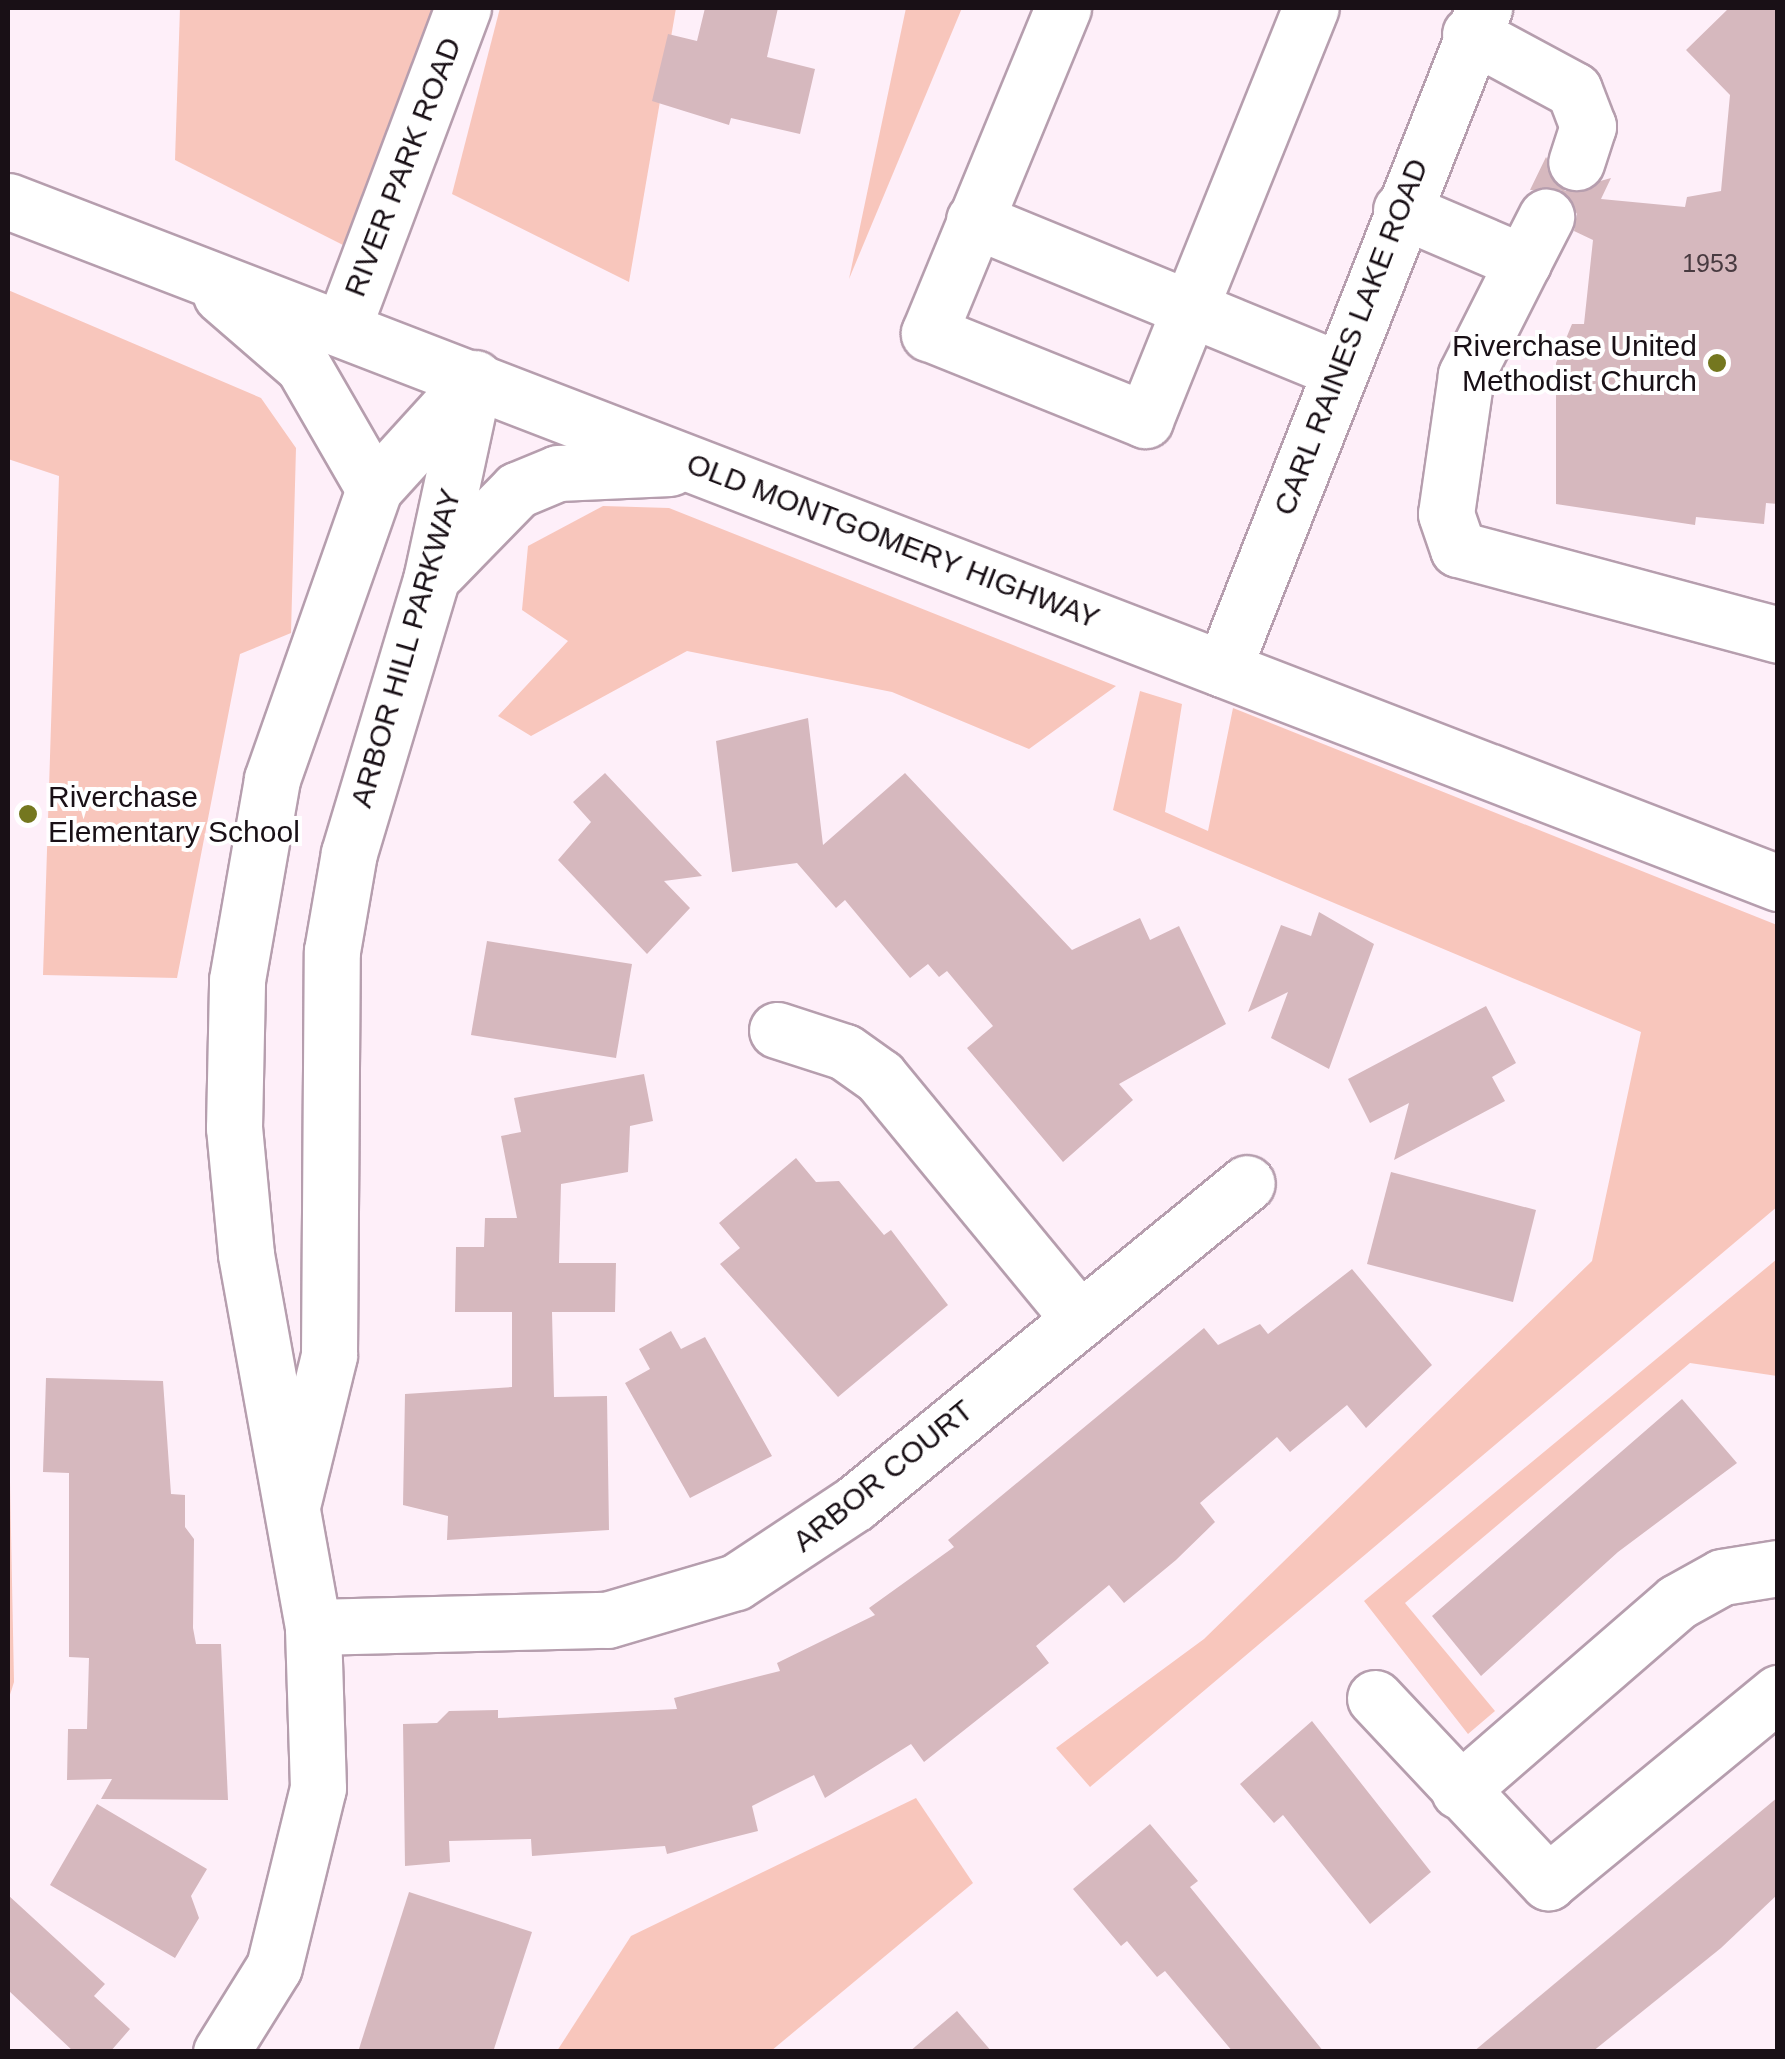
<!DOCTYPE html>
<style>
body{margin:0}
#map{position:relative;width:1785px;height:2059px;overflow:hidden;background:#feeff9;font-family:Helvetica,sans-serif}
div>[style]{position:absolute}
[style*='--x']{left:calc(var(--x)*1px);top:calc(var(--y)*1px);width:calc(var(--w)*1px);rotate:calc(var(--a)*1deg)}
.green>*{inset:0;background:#f8c6bc}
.building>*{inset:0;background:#d6b8be}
.roads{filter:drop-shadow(2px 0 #b69eae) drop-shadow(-2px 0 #b69eae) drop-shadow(0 2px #b69eae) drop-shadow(0 -2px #b69eae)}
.minor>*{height:55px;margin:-27.5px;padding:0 27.5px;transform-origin:27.5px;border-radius:27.5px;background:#fff}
.dots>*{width:28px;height:28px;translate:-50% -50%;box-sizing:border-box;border:5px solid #fff;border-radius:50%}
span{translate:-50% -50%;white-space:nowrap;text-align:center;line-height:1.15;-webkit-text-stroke:8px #fff;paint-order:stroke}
.number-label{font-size:25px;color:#483a40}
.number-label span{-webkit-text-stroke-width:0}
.street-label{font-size:30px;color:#191016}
.poi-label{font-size:30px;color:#191016}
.right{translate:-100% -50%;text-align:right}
.left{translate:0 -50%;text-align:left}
.frame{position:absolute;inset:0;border:10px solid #191016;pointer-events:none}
</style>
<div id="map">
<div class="green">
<div style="clip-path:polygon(180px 8px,433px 8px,343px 245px,175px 160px)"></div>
<div style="clip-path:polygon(500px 8px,676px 8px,629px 282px,452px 194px)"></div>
<div style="clip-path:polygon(906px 8px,962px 8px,849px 279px)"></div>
<div style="clip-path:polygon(8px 290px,261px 398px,296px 448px,291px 633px,240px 654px,177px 978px,43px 975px,59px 476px,8px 459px)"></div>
<div style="clip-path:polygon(603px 506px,669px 508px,1116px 686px,1029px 749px,892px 692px,687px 651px,531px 736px,498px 716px,568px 641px,522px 610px,528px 546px)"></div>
<div style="clip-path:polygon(1140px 691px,1182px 704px,1165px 812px,1208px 831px,1233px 708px,1777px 925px,1778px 1206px,1090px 1787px,1056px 1748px,1204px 1639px,1592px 1261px,1641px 1032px,1113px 810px)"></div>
<div style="clip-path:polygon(1777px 1259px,1777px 1376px,1690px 1363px,1405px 1603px,1495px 1711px,1468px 1734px,1364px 1601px)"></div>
<div style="clip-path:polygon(8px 1382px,14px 1682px,8px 1701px)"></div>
<div style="clip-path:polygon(916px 1798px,973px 1883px,771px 2051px,557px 2051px,631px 1936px)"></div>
</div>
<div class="building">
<div style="clip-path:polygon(705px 8px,778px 8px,767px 57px,815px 69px,800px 134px,731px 118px,729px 125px,652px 101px,668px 34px,697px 41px)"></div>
<div style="clip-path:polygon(1729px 8px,1778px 8px,1778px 504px,1766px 503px,1764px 524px,1696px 517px,1695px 525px,1556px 504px,1556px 363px,1572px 324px,1584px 324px,1593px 240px,1574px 231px,1577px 214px,1561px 190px,1530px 190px,1546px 157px,1565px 191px,1611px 178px,1601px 199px,1685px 207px,1687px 197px,1721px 191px,1730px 95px,1686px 50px)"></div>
<div style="clip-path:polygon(808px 718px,823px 845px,905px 773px,1072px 950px,1140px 918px,1150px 940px,1179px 926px,1226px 1024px,1119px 1084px,1133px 1100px,1063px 1162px,967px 1048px,993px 1026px,947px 971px,939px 977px,928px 964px,910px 978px,845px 900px,836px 908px,797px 863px,732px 872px,716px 741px)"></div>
<div style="clip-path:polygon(605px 773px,702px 876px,664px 881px,690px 908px,647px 954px,558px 860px,591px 822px,573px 802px)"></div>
<div style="clip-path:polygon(1319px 912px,1374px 944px,1329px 1069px,1271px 1038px,1288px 992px,1248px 1012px,1281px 925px,1311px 936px)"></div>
<div style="clip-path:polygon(487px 941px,632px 964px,616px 1058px,471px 1035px)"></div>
<div style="clip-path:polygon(1486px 1006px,1516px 1063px,1492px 1077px,1505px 1101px,1394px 1160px,1409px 1103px,1370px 1123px,1348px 1079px)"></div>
<div style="clip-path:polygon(644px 1074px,653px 1121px,630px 1126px,628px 1172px,561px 1184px,559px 1263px,616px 1263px,615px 1312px,552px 1312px,554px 1397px,607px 1396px,609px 1530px,447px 1540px,448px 1516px,403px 1505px,405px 1394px,512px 1387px,512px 1312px,455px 1312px,456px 1247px,484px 1247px,485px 1218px,517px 1218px,501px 1136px,521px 1132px,514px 1098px)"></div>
<div style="clip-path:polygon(796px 1158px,816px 1182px,839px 1181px,884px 1235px,891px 1230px,948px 1305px,838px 1397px,720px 1264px,740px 1248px,719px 1223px)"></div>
<div style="clip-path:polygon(1391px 1172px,1536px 1210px,1513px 1302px,1367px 1264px)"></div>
<div style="clip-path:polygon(1352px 1269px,1432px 1365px,1366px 1428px,1347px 1405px,1290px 1452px,1277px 1437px,1200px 1503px,1215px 1522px,1176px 1560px,1124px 1603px,1109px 1585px,1036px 1646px,1049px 1663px,924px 1762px,911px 1744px,825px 1798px,814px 1775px,752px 1806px,758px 1831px,667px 1854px,665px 1846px,532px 1856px,531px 1839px,449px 1841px,450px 1862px,405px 1866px,403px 1724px,437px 1723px,449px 1711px,498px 1710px,498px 1718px,677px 1709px,674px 1698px,780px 1671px,777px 1663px,875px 1615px,869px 1608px,954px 1547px,948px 1540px,1204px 1328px,1218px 1345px,1260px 1324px,1268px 1334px)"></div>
<div style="clip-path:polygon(671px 1331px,681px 1349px,705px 1337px,772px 1456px,690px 1498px,625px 1383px,650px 1369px,639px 1349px)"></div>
<div style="clip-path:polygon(46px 1378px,163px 1381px,171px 1494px,185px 1495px,185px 1527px,194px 1539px,193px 1628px,196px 1644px,221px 1644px,228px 1800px,101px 1799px,112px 1779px,67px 1780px,68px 1729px,87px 1729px,89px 1658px,69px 1657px,69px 1473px,43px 1472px)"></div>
<div style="clip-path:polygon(1682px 1399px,1737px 1463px,1618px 1552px,1481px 1676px,1432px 1616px)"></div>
<div style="clip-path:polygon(1312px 1721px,1431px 1872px,1370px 1924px,1283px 1815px,1274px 1823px,1240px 1784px)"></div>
<div style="clip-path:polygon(1778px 1797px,1778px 1894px,1721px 1948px,1592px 2052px,1473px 2052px)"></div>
<div style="clip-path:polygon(97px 1804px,207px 1869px,191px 1896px,199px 1918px,175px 1958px,50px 1885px)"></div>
<div style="clip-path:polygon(1150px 1824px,1198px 1881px,1190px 1887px,1324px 2052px,1233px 2052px,1165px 1971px,1157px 1977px,1127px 1941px,1121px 1946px,1073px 1889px)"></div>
<div style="clip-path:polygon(409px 1892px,532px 1932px,493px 2052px,358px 2052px)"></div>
<div style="clip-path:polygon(8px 1895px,105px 1984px,94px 1996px,130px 2029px,110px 2052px,74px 2052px,8px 1990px)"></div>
<div style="clip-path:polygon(957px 2011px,992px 2052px,909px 2052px)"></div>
</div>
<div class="roads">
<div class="minor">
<div style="--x:1063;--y:8;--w:352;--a:112.4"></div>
<div style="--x:929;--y:333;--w:233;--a:21.9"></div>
<div style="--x:1145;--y:420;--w:444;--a:-68.1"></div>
<div style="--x:1470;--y:34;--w:118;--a:28.3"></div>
<div style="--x:1574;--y:90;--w:39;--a:69"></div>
<div style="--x:1588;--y:126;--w:38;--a:108"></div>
<div style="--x:8;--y:201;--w:1897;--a:21.07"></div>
<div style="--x:1401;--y:210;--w:133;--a:23.1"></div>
<div style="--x:1523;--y:262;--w:127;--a:116.8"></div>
<div style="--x:1466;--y:375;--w:140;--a:98.2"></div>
<div style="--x:1446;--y:514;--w:37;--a:71"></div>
<div style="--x:1458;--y:549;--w:331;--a:15"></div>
<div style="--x:974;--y:220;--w:396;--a:22.3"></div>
<div style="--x:1523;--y:262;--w:51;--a:-62.9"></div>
<div style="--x:221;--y:295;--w:108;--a:40.9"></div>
<div style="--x:303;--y:366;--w:142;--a:60"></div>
<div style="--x:343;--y:327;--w:341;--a:-69.4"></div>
<div style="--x:439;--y:570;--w:112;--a:-45.7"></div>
<div style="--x:517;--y:490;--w:44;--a:-22.5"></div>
<div style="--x:558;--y:473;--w:112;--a:-2.6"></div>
<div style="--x:1223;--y:669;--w:711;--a:-68.45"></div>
<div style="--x:777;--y:1030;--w:71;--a:17.9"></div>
<div style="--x:845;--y:1052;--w:43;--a:35.5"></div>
<div style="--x:880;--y:1077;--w:310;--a:50.5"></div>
<div style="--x:293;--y:1502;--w:151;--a:-76.2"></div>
<div style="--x:329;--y:1355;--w:404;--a:-89.6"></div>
<div style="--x:332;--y:951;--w:99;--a:-80.2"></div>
<div style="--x:349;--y:853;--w:285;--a:-73.3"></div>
<div style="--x:431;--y:580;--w:204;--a:-77.8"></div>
<div style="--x:313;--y:1627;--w:294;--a:-1.4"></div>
<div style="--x:607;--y:1620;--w:134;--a:-16.4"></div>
<div style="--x:736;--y:1582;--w:141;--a:-33.5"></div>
<div style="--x:854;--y:1504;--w:507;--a:-39.24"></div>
<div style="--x:1375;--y:1698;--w:253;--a:46.8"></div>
<div style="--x:1548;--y:1882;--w:298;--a:-39.4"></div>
<div style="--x:1459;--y:1791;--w:289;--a:-40.9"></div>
<div style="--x:1677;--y:1602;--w:51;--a:-29.1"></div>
<div style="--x:1722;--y:1577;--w:57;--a:-9.1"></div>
<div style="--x:221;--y:2052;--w:100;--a:-58.1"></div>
<div style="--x:274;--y:1967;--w:184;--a:-76.2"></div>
<div style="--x:318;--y:1788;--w:161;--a:-91.8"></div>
<div style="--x:313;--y:1627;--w:379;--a:-100.2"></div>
<div style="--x:246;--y:1254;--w:127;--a:-95.4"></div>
<div style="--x:234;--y:1128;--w:148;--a:-88.8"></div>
<div style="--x:237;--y:980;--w:204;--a:-80.1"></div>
<div style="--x:272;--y:779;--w:307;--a:-70.6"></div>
<div style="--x:374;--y:489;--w:150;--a:-47.7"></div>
</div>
</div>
<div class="dots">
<div style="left:1717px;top:363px;background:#74771f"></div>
<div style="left:28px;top:814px;background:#74771f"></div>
</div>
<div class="number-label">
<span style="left:1710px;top:263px">1953</span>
</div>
<div class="street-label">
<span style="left:403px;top:167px;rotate:-69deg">RIVER PARK ROAD</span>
<span style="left:1351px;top:337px;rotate:-69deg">CARL RAINES LAKE ROAD</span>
<span style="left:893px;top:541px;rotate:21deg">OLD MONTGOMERY HIGHWAY</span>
<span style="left:406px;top:648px;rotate:-74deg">ARBOR HILL PARKWAY</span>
<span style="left:883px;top:1476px;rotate:-39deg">ARBOR COURT</span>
</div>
<div class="poi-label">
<span class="right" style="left:1697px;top:363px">Riverchase United<br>Methodist Church</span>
<span class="left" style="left:48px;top:814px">Riverchase<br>Elementary School</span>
</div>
<div class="frame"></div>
</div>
